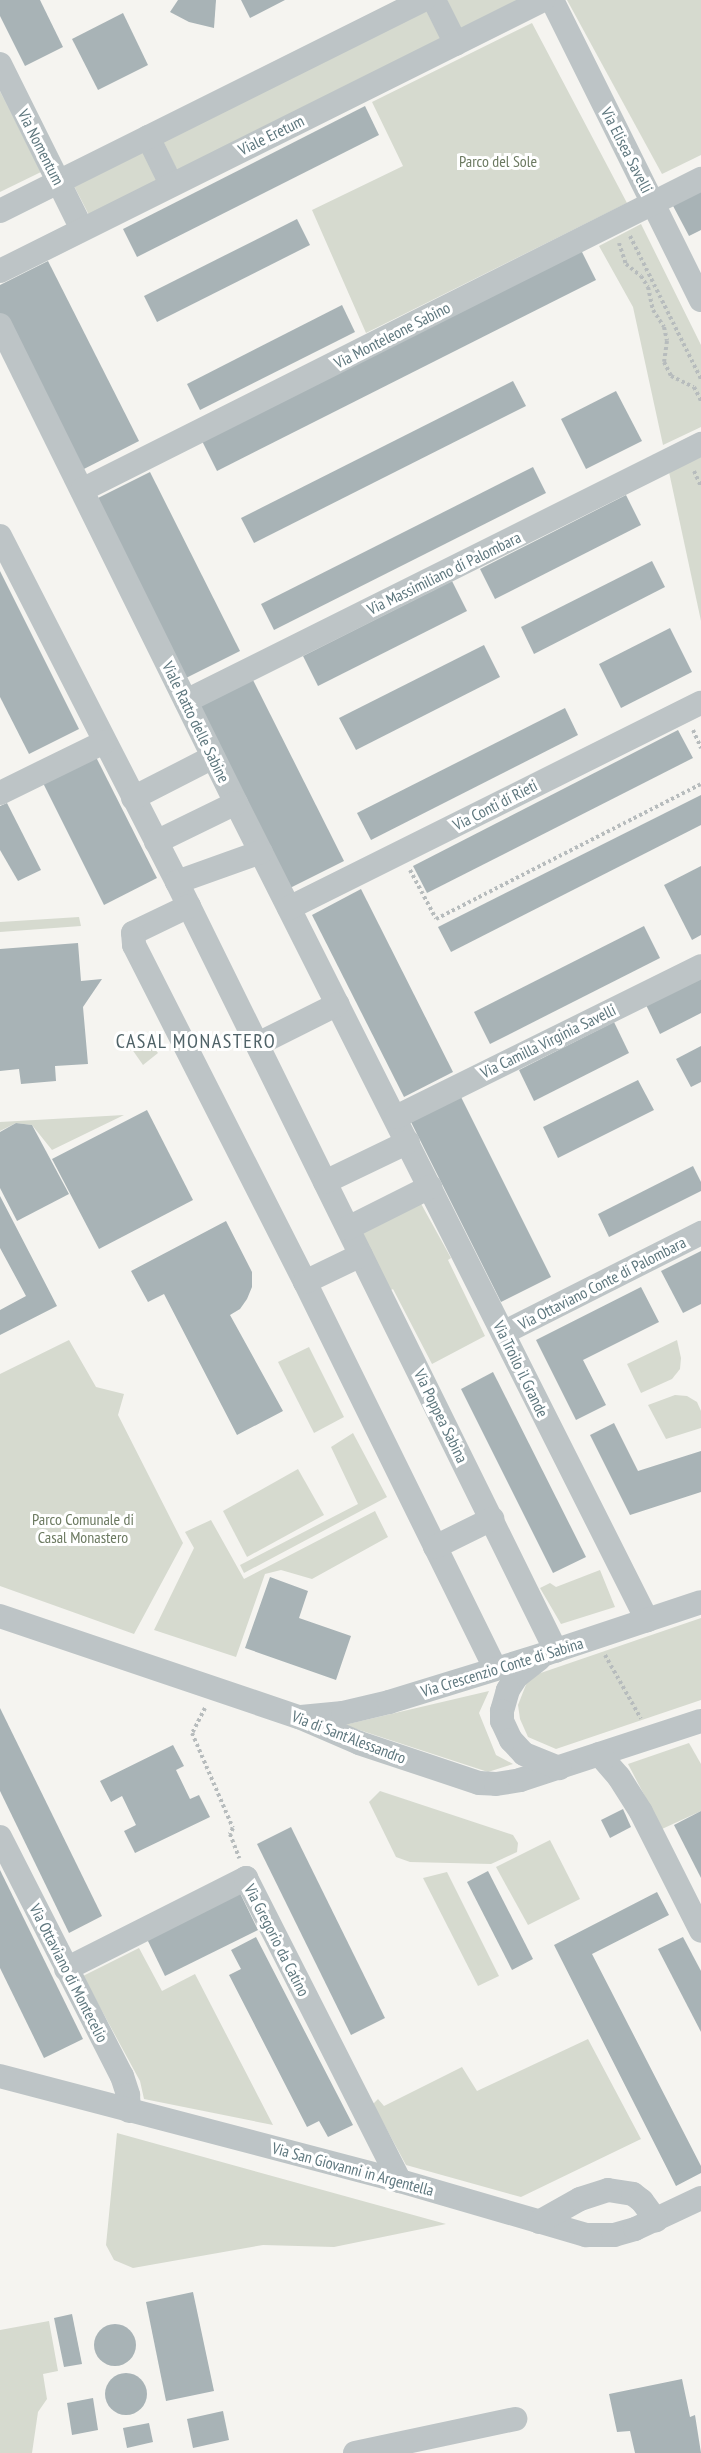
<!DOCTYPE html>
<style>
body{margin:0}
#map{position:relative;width:701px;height:2453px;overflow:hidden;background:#f5f4f0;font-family:"PT Sans Narrow",sans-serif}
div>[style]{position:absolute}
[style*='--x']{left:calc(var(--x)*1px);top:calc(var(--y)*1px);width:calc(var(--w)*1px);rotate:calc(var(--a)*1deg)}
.green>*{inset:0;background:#d6dacf}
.building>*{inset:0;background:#a8b3b6}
.round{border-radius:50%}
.path>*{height:4px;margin-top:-2px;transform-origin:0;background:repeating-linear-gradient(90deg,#b7bcbd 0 3px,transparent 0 6px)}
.minor>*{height:24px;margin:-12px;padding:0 12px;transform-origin:12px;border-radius:12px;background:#bdc4c6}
span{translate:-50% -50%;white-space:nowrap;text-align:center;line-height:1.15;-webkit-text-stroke:6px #fff;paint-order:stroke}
.street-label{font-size:16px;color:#5e777e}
.park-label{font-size:16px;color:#6c7a61}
.quarter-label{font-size:20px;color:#506368;letter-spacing:1.5px}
</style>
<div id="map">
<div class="green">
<div style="clip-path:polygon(447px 0,523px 0,461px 31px)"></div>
<div style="clip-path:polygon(567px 0,701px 0,701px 155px,662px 174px)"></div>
<div style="clip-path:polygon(426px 10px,442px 41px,178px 172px,163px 141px)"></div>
<div style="clip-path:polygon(532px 23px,627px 203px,366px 333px,312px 210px,403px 166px,372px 102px)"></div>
<div style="clip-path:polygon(0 91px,41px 172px,0 192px)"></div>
<div style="clip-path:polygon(145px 148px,160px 181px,90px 217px,73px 184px)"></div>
<div style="clip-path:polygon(641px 224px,701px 345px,701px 427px,663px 445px,633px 307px,599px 246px)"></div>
<div style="clip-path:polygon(701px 457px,701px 621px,669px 472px)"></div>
<div style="clip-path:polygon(79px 917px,81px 926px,0 932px,0 922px)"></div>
<div style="clip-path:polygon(146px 1038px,158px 1053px,143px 1065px,129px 1045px)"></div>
<div style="clip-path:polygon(124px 1115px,52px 1150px,32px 1125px,16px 1123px,0 1131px,0 1122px)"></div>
<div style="clip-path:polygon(419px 1200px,451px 1258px,448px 1260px,485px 1336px,432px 1364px,393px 1289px,387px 1292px,359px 1233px)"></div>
<div style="clip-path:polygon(69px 1340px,96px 1387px,124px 1394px,118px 1415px,183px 1543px,134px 1634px,0 1586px,0 1374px)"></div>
<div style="clip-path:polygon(677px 1340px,681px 1358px,680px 1369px,672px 1379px,641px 1393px,627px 1364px)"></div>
<div style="clip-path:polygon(309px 1347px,344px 1417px,314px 1433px,278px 1362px)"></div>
<div style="clip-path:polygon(675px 1395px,687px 1396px,697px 1402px,701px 1411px,701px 1428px,666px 1439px,648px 1405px)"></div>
<div style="clip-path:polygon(353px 1433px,387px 1497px,244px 1573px,240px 1565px,358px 1504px,331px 1447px)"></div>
<div style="clip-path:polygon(298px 1469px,324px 1515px,247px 1557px,223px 1511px)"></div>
<div style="clip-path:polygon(375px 1511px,388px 1537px,312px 1579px,281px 1570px,265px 1574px,236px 1657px,154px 1630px,194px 1548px,185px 1532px,211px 1520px,244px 1579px)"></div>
<div style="clip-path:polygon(600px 1570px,615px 1607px,561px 1624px,540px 1588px,550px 1583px,556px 1587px)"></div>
<div style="clip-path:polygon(701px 1618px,701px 1700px,556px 1749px,528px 1737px,520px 1719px,518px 1705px,529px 1677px)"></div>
<div style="clip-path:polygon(489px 1691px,479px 1713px,496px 1755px,513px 1764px,488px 1772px,344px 1725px)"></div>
<div style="clip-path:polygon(689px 1743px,701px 1764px,701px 1811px,662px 1829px,628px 1764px)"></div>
<div style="clip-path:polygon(380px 1791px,513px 1835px,518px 1843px,517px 1852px,491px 1864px,410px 1862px,396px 1857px,369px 1802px)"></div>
<div style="clip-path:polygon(550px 1840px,580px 1899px,528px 1925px,496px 1867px)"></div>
<div style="clip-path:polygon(447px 1872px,499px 1976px,478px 1986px,423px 1878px)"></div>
<div style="clip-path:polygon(139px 1948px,162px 1991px,195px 1974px,273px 2125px,144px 2099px,140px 2081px,83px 1976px)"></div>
<div style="clip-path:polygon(588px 2039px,641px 2139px,521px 2197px,406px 2165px,373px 2104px,378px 2099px,384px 2106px,462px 2067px,477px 2091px)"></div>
<div style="clip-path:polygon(117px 2133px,446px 2224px,334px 2247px,263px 2245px,133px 2268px,114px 2260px,106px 2245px)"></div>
<div style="clip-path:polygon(49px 2321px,58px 2371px,43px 2374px,47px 2399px,38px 2412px,32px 2453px,0 2453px,0 2330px)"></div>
</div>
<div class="building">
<div style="clip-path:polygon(0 0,40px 0,63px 47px,25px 66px,0 16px)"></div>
<div style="clip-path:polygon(178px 0,216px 0,214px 28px,189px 22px,170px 12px)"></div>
<div style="clip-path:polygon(241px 0,285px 0,250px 18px)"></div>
<div style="clip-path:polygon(123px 13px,148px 65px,98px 90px,72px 39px)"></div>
<div style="clip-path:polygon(365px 106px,379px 135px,137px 257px,123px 229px)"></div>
<div style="clip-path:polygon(701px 190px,701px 230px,689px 236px,672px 204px)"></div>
<div style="clip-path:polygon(297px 219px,310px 245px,157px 322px,144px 296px)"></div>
<div style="clip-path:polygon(581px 250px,596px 280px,217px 471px,202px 441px)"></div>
<div style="clip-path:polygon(48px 261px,139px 441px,78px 472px,0 317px,0 285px)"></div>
<div style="clip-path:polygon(342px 305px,355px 332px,200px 410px,187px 384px)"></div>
<div style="clip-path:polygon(513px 381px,526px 406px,254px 543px,241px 518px)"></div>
<div style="clip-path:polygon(616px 391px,642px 441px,586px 469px,561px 419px)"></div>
<div style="clip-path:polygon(533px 467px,546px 493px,274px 630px,261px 604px)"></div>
<div style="clip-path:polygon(150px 472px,240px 651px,186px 678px,96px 499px)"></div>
<div style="clip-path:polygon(626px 495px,641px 525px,495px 599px,480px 569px)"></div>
<div style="clip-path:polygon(652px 561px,665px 587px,534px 654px,521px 627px)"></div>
<div style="clip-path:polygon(0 571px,79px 729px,29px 754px,0 697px)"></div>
<div style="clip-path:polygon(452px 581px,467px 611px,318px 686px,303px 656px)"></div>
<div style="clip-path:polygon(670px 628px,692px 672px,621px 708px,599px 664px)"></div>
<div style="clip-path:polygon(484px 645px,500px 677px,356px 750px,339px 718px)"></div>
<div style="clip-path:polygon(252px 678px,344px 861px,290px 888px,198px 705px)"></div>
<div style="clip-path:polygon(565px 708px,578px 735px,371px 840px,357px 813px)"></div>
<div style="clip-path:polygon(678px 730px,693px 758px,427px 893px,413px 866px)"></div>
<div style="clip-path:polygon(96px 757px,157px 878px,104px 905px,43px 783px)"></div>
<div style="clip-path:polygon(701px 795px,701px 825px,451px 952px,438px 927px)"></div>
<div style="clip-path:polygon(7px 803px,41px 870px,18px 881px,0 850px,0 806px)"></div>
<div style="clip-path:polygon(701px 866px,701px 935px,692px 940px,664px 885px)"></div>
<div style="clip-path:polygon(361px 889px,453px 1072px,404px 1097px,312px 915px)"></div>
<div style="clip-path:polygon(644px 926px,660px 958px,490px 1044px,474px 1012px)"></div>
<div style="clip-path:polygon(78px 943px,81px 981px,102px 979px,83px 1007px,88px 1064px,55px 1066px,56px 1081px,21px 1084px,19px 1069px,0 1071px,0 949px)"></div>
<div style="clip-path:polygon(701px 977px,701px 1013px,660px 1034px,646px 1005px)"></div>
<div style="clip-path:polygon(614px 1022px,629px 1053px,534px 1101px,519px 1070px)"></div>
<div style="clip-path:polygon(701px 1046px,701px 1082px,691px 1087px,676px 1059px)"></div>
<div style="clip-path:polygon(638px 1080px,654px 1110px,558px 1158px,543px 1127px)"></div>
<div style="clip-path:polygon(461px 1097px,551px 1277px,501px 1302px,411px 1122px)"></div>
<div style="clip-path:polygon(147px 1110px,193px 1200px,99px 1249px,52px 1159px)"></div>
<div style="clip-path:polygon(16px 1123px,32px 1125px,69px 1194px,17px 1221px,0 1188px,0 1132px)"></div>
<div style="clip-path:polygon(693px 1166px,701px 1182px,701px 1191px,609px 1237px,598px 1214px)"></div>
<div style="clip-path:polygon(0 1196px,57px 1306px,0 1335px,0 1310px,26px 1296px,0 1248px)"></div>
<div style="clip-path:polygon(226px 1221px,252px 1272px,252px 1287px,247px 1299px,240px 1309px,230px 1315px,283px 1411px,237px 1435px,164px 1294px,148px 1302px,131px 1271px)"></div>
<div style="clip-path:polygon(701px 1251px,701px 1304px,683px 1313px,661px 1271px)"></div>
<div style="clip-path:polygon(641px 1287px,659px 1322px,583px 1360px,606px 1405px,576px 1420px,536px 1340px)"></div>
<div style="clip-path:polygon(493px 1372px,586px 1557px,553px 1573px,461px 1389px)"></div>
<div style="clip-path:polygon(614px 1423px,638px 1471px,701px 1451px,701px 1492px,630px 1515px,590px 1435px)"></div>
<div style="clip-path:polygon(270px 1577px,308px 1591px,299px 1618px,351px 1636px,336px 1680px,245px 1648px)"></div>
<div style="clip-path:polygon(0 1708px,102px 1916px,69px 1933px,0 1791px)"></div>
<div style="clip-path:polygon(173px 1745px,184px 1766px,176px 1770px,190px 1799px,199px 1795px,210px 1817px,135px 1853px,124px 1831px,136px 1825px,122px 1796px,111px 1802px,100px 1781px)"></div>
<div style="clip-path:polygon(623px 1809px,631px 1827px,610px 1838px,601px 1820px)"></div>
<div style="clip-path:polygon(701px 1811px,701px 1878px,674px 1825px)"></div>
<div style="clip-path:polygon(291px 1827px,385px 2018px,351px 2035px,257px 1844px)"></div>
<div style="clip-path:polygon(0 1870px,83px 2039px,44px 2058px,0 1968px)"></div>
<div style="clip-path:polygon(488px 1871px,533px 1959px,512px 1970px,467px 1882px)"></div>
<div style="clip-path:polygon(657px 1892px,669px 1915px,592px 1954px,701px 2166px,701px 2173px,676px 2186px,554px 1945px)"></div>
<div style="clip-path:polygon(240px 1893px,258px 1930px,165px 1976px,147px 1939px)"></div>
<div style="clip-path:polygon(256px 1937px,353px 2125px,328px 2137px,319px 2121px,307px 2127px,229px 1975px,241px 1969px,231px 1950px)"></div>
<div style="clip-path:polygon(683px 1937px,701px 1971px,701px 2032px,658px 1949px)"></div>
<div style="clip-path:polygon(193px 2292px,214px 2391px,166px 2401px,146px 2302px)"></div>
<div style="clip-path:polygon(72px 2314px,82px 2364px,64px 2367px,54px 2318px)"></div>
<div class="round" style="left:94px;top:2324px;width:42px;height:42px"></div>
<div class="round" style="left:105px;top:2373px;width:42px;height:42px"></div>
<div style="clip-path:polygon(682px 2379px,690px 2417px,695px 2415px,701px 2453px,635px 2453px,630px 2431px,617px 2432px,609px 2394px)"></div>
<div style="clip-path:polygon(93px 2398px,98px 2430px,72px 2435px,67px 2403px)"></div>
<div style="clip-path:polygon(223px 2411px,229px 2440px,193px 2448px,187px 2419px)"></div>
<div style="clip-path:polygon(149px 2423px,153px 2442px,127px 2448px,123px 2428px)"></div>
</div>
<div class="path">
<div style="--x:630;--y:236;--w:160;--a:63.6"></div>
<div style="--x:619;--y:243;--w:22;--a:72"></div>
<div style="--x:626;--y:264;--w:19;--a:39"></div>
<div style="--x:641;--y:276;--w:13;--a:58"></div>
<div style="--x:648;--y:287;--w:24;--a:78"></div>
<div style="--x:653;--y:310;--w:20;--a:57"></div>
<div style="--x:664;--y:327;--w:14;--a:78"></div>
<div style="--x:667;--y:341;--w:21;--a:98"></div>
<div style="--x:664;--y:362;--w:16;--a:63"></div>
<div style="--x:671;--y:376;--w:25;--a:26"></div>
<div style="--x:694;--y:387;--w:16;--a:63"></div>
<div style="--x:694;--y:471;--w:17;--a:66"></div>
<div style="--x:693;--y:730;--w:20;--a:66"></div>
<div style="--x:410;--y:870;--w:55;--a:62"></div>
<div style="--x:436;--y:919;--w:297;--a:-27"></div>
<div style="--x:605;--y:1655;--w:73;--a:60.6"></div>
<div style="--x:205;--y:1708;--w:28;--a:117"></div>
<div style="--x:192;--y:1733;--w:103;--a:66.7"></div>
<div style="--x:233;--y:1828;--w:7;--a:117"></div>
<div style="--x:230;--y:1834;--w:26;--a:69"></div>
</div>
<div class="minor">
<div style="--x:434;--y:0;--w:49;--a:63.4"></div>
<div style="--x:552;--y:0;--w:335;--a:63.6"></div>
<div style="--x:0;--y:64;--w:184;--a:63.6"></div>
<div style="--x:148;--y:137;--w:52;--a:63.9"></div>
<div style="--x:0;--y:211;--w:474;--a:-26.5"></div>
<div style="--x:0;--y:271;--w:607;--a:-26.52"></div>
<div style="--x:0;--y:325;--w:533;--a:63.72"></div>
<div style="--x:236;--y:803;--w:915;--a:63.29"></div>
<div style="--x:82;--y:490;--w:693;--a:-26.68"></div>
<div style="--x:0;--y:536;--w:389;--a:62.9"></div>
<div style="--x:177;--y:882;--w:857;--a:63.76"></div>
<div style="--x:186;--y:701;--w:576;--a:-26.52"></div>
<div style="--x:0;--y:793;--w:116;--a:-26.1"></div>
<div style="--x:133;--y:798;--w:90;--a:-27.1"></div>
<div style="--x:156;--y:842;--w:89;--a:-26"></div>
<div style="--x:177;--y:882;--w:89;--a:-19.7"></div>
<div style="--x:189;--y:906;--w:62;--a:154.3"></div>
<div style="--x:133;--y:933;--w:12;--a:85"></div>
<div style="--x:134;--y:945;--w:378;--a:63.1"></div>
<div style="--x:305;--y:1282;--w:430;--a:63.8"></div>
<div style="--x:289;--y:908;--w:460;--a:-26.5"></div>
<div style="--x:258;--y:1044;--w:89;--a:-26.6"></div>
<div style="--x:396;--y:1117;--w:340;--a:-26.3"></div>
<div style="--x:325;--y:1182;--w:92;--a:-25.7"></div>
<div style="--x:348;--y:1228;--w:92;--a:-26.6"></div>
<div style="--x:305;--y:1282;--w:62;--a:-25.7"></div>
<div style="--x:503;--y:1333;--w:222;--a:-26.8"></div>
<div style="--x:435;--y:1547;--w:64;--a:-26.2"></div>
<div style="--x:0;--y:1616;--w:316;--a:18.7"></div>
<div style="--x:299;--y:1717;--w:65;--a:23.4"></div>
<div style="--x:359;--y:1743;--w:126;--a:18.4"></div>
<div style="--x:479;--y:1783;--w:17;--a:3"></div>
<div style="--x:496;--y:1784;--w:24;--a:-9"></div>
<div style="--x:520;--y:1780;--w:190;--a:-18.1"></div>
<div style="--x:539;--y:1659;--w:28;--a:142"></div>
<div style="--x:517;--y:1676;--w:17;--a:123"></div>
<div style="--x:508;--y:1690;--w:22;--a:106"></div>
<div style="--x:502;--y:1711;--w:10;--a:90"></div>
<div style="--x:502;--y:1721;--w:21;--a:65"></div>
<div style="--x:511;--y:1740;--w:19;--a:47"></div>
<div style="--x:524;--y:1754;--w:38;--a:22"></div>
<div style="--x:301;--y:1717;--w:42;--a:-5.4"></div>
<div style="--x:343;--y:1713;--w:47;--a:-13.4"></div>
<div style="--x:389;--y:1702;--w:163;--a:-17.1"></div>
<div style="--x:545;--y:1654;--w:164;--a:-18.4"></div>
<div style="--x:599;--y:1754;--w:30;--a:49"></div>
<div style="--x:619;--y:1777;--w:41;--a:57.8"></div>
<div style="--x:641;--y:1812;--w:133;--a:63.2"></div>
<div style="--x:0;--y:1837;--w:268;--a:63"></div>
<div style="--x:122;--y:2076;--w:20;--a:72"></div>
<div style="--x:128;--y:2095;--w:16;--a:86"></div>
<div style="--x:66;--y:1969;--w:202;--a:-26.8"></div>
<div style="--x:246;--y:1878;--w:340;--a:63.1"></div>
<div style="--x:0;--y:2076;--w:414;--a:14.7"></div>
<div style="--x:400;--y:2181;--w:194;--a:16.2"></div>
<div style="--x:586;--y:2235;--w:28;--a:0"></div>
<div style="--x:614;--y:2235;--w:22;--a:-16"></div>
<div style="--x:635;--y:2229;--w:73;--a:-25.2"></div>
<div style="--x:539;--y:2222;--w:47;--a:-29.3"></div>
<div style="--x:580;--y:2199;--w:29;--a:-18"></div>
<div style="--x:608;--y:2190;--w:25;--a:9"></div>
<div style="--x:633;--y:2194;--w:11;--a:38"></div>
<div style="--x:642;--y:2201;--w:24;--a:54"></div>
<div style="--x:355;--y:2453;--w:164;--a:-12"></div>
</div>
<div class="street-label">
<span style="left:271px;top:135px;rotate:-26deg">Viale Eretum</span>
<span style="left:41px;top:147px;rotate:63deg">Via Nomentum</span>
<span style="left:627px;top:150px;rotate:63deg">Via Elisea Savelli</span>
<span style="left:392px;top:335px;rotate:-27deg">Via Monteleone Sabino</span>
<span style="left:444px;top:573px;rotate:-26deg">Via Massimiliano di Palombara</span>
<span style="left:196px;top:722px;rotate:64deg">Viale Ratto delle Sabine</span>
<span style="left:495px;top:805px;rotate:-27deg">Via Conti di Rieti</span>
<span style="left:548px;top:1041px;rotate:-26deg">Via Camilla Virginia Savelli</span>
<span style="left:602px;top:1283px;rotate:-27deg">Via Ottaviano Conte di Palombara</span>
<span style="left:521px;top:1369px;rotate:64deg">Via Troilo il Grande</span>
<span style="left:441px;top:1416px;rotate:64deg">Via Poppea Sabina</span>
<span style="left:502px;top:1667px;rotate:-17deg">Via Crescenzio Conte di Sabina</span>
<span style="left:349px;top:1737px;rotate:21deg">Via di Sant'Alessandro</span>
<span style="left:277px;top:1940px;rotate:63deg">Via Gregorio da Catino</span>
<span style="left:69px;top:1973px;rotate:63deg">Via Ottaviano di Montecelio</span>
<span style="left:353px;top:2169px;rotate:15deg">Via San Giovanni in Argentella</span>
</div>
<div class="park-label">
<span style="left:498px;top:161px">Parco del Sole</span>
<span style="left:83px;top:1528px">Parco Comunale di<br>Casal Monastero</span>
</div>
<div class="quarter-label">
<span style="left:196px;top:1041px">CASAL MONASTERO</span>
</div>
</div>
